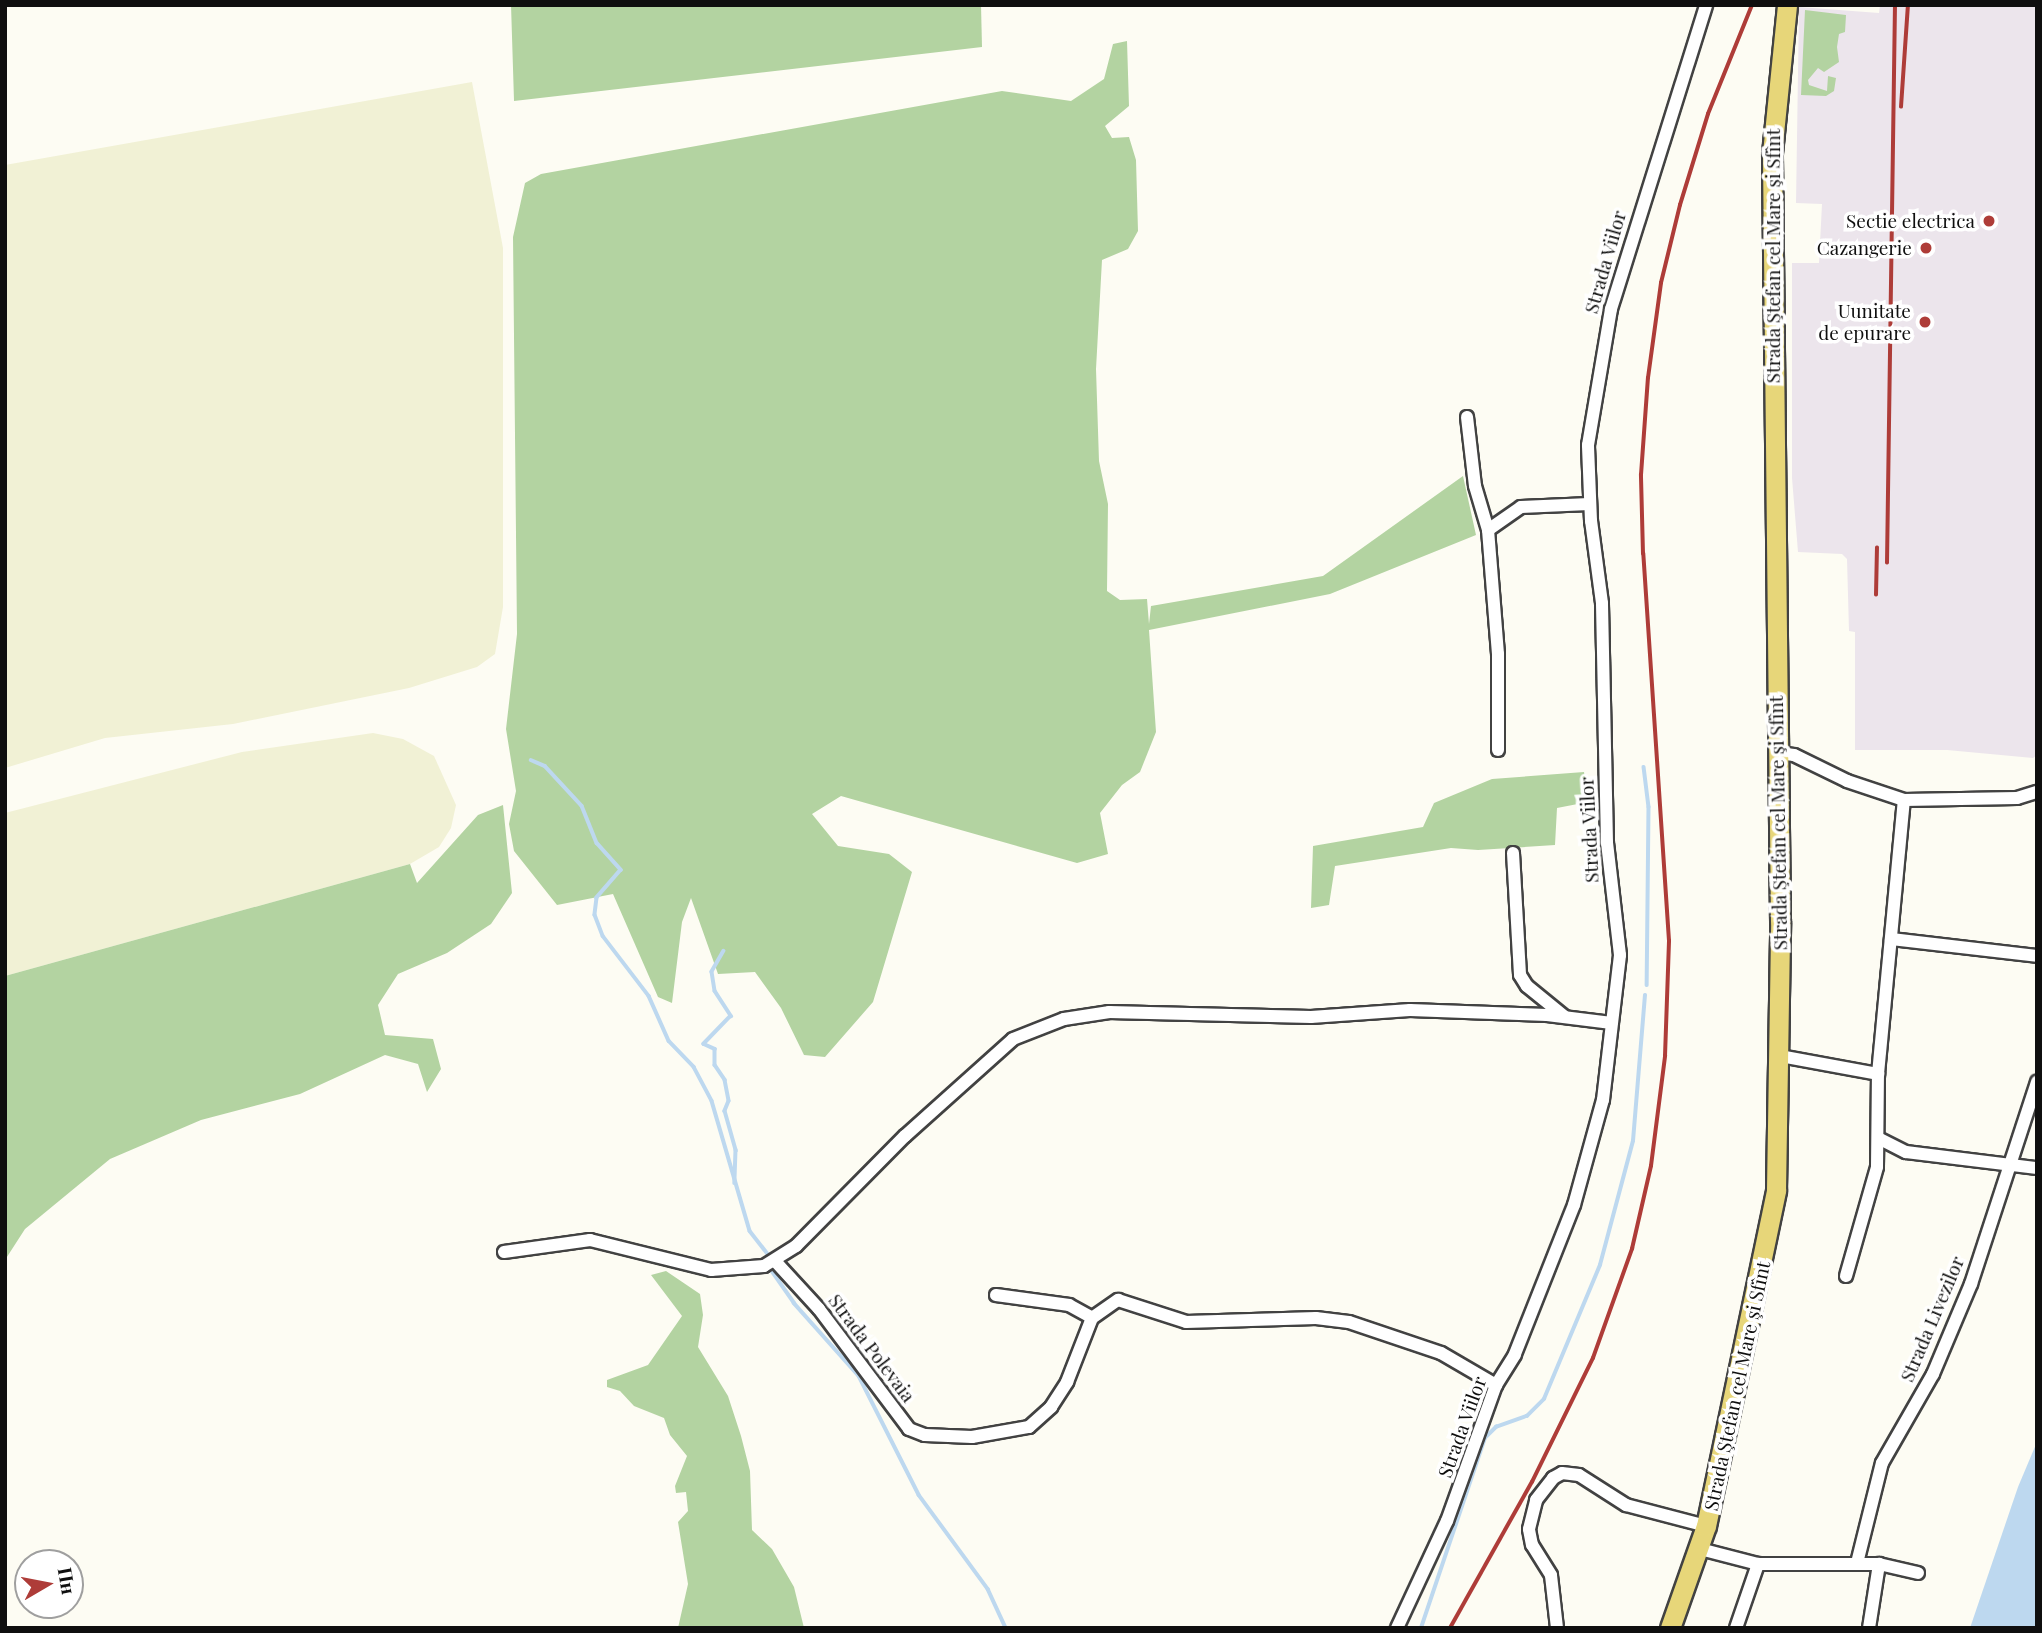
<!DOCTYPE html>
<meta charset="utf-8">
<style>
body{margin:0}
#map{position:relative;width:2042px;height:1633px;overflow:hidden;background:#fdfcf3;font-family:"Playfair Display",serif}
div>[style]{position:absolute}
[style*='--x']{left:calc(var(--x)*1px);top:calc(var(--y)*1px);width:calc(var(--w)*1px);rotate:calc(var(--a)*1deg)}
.industrial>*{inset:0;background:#ece5ec}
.farmland>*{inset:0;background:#f1f1d5}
.forest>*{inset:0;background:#b3d3a1}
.water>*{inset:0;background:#bdd8ef}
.stream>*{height:3.5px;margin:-1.75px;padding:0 1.75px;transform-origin:1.75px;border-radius:1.75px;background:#bdd8ef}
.roads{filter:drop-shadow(2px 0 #424242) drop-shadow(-2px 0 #424242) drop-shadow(0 2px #424242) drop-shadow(0 -2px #424242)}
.minor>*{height:12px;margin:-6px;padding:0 6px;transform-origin:6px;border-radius:6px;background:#fff}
.primary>*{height:19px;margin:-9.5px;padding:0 9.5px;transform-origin:9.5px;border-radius:9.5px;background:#e7d679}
.rail>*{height:3.5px;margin:-1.75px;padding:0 1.75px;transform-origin:1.75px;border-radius:1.75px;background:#ae3c38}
.dots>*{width:19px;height:19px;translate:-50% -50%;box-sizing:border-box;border:4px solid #fff;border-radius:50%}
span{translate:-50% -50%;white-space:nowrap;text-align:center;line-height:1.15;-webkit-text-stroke:7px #fff;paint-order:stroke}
.poi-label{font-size:19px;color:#0f0f0f}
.right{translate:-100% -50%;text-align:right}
.street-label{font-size:19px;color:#0f0f0f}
.frame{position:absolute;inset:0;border:7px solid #0f0f0f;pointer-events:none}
.north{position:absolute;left:14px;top:1549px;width:70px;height:70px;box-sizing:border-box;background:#fff;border:2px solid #9f9f9f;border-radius:50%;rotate:80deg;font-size:19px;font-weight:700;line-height:28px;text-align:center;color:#0f0f0f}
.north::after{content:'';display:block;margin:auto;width:24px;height:32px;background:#ae3c38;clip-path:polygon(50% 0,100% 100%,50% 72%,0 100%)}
</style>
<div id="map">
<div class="industrial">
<div style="clip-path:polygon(1880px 5px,2037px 5px,2037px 755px,2033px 758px,1947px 750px,1855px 750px,1855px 632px,1849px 631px,1847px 559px,1842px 554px,1798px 552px,1792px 478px,1792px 263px,1819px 263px,1822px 204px,1796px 203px,1799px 7px,1879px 13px)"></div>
</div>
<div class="farmland">
<div style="clip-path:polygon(472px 82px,503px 248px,503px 607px,495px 654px,477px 667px,409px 688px,233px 724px,105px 738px,5px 768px,5px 165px)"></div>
<div style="clip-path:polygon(373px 733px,403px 739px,434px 756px,456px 805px,451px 828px,439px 847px,410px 864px,5px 976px,5px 813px,242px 752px)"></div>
</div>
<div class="forest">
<div style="clip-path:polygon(511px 5px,981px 5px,982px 47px,514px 101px)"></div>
<div style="clip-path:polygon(1805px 10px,1846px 15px,1845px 32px,1839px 34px,1837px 47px,1839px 62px,1824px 72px,1818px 68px,1808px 80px,1809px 85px,1827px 91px,1828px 76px,1836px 78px,1834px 91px,1826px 96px,1801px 95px)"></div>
<div style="clip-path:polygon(1127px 41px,1129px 106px,1105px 126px,1112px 138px,1129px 137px,1136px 160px,1138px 231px,1128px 249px,1102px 260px,1096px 369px,1099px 461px,1108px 504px,1107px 591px,1120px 600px,1147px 599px,1149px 624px,1151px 606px,1323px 576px,1463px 476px,1476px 535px,1330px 594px,1149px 630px,1156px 732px,1140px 772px,1122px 785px,1100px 813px,1108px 854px,1077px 863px,841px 796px,812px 814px,838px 846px,889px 854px,912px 872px,873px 1002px,825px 1057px,804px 1055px,781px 1008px,755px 972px,718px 974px,691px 898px,682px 922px,672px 1003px,658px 997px,613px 894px,557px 905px,514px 851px,509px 824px,516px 791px,506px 729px,517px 634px,513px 237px,525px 183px,541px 174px,1002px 91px,1071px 101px,1104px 79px,1113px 44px)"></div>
<div style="clip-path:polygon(1584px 772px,1588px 802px,1557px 808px,1555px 845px,1478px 850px,1451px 848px,1335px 866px,1329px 905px,1311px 908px,1313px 846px,1423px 827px,1434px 803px,1492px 779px)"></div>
<div style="clip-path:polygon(503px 805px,512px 893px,491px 924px,447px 953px,398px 974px,378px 1005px,385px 1035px,433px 1039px,441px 1069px,427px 1092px,418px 1064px,385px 1055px,300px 1094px,201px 1120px,110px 1159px,25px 1229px,5px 1260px,5px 976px,410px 864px,417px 883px,478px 815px)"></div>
<div style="clip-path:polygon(666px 1271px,700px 1294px,703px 1315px,698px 1347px,728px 1396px,741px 1436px,750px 1471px,752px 1530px,772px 1549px,794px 1587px,804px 1628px,678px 1628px,688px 1584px,678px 1522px,688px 1511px,686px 1492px,676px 1493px,675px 1486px,687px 1456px,670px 1435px,664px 1418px,634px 1406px,620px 1391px,607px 1387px,607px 1380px,648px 1365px,682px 1316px,651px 1275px)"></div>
</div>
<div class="water">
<div style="clip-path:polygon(2037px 1442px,2037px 1628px,1970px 1628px,2018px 1487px)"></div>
</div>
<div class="stream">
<div style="--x:531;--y:760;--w:15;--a:23"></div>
<div style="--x:545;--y:766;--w:54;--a:47.2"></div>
<div style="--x:582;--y:806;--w:40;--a:68"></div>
<div style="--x:597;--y:843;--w:36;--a:48"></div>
<div style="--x:621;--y:870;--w:37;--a:131"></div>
<div style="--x:597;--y:898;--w:17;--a:97"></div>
<div style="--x:595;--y:915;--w:22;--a:69"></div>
<div style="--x:603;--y:936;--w:76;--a:52.5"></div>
<div style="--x:649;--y:996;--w:49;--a:66"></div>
<div style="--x:669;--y:1041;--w:36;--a:46"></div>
<div style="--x:694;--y:1067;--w:38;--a:62"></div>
<div style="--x:712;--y:1101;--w:135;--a:73.7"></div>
<div style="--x:750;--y:1231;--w:29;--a:52"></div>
<div style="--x:1644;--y:767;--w:40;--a:82.9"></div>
<div style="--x:1649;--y:807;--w:178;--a:90.6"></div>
<div style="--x:724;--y:951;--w:24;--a:120"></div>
<div style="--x:712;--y:972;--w:19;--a:81"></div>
<div style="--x:715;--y:991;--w:30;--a:57"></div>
<div style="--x:731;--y:1016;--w:39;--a:134"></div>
<div style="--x:704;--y:1044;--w:12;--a:24"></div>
<div style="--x:715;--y:1049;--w:16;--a:90"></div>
<div style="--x:715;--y:1065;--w:18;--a:56"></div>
<div style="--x:725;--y:1080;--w:21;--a:79"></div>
<div style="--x:729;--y:1101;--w:11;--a:112"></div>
<div style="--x:725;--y:1111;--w:41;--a:74.2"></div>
<div style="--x:736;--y:1150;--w:33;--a:92"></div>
<div style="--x:772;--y:1271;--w:39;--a:55"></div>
<div style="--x:794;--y:1303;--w:98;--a:48.3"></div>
<div style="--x:859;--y:1376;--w:133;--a:63.2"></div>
<div style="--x:919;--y:1495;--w:117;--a:53.7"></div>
<div style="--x:988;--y:1589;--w:43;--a:65.2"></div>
<div style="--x:1421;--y:1628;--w:200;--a:-71.4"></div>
<div style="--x:1485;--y:1438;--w:16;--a:-45"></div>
<div style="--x:1496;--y:1427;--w:33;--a:-20"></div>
<div style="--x:1527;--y:1416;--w:24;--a:-45"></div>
<div style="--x:1544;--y:1399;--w:145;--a:-67.3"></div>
<div style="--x:1600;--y:1265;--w:128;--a:-75.1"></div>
<div style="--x:1633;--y:1141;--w:146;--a:-85.3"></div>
</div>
<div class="roads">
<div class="minor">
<div style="--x:1467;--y:417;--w:69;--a:83.4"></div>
<div style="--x:1475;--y:486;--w:46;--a:73.5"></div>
<div style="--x:1498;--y:750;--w:96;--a:-90"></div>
<div style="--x:1498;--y:654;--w:124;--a:-94.6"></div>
<div style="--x:1488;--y:530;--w:40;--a:-34.9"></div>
<div style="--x:1521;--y:507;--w:68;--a:-2.5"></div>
<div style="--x:1778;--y:753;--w:16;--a:7"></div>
<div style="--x:1794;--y:755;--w:59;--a:26.1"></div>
<div style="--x:1847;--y:781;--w:60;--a:18.4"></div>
<div style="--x:1904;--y:800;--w:113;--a:-1"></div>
<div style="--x:2017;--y:798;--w:21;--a:-17"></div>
<div style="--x:1513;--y:853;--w:122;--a:86.7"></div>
<div style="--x:1520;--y:975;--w:13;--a:58"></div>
<div style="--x:1527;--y:986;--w:49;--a:39.2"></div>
<div style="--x:1891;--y:939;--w:147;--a:6.6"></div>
<div style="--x:1780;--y:1056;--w:100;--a:10.4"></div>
<div style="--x:1880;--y:1139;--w:29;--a:27"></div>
<div style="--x:1906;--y:1152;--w:132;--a:7"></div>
<div style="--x:504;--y:1252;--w:87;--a:-7.9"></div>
<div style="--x:590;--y:1240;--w:125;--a:13.9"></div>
<div style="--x:711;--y:1270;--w:53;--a:-4.3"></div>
<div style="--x:764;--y:1266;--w:38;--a:-32"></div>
<div style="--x:796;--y:1246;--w:155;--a:-45.3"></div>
<div style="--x:905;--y:1136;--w:145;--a:-41.9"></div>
<div style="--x:1013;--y:1039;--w:55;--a:-21.4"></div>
<div style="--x:1064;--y:1019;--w:46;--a:-8.8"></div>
<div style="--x:1109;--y:1012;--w:202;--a:1.4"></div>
<div style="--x:1311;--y:1017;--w:99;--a:-4"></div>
<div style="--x:1410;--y:1010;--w:137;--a:2.1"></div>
<div style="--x:1547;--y:1015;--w:65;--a:7"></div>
<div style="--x:775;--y:1261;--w:65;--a:47.5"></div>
<div style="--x:819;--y:1309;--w:150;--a:53.1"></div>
<div style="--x:909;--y:1429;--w:17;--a:21"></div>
<div style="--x:925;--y:1435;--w:47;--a:2.4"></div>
<div style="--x:972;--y:1437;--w:58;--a:-10"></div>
<div style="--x:1029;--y:1427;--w:30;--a:-42"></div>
<div style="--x:1051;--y:1407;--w:30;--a:-57"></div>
<div style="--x:1067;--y:1382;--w:69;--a:-68.7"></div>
<div style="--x:1092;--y:1318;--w:32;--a:-35"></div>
<div style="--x:1118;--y:1300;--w:71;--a:17.9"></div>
<div style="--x:1186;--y:1322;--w:130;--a:-1.8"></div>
<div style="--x:1316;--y:1318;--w:33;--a:7"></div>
<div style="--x:1349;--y:1322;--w:97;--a:18.6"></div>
<div style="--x:1441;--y:1353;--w:64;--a:30.2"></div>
<div style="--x:1846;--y:1276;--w:113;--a:-74.1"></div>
<div style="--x:1877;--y:1167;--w:93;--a:-89.4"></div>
<div style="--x:1878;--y:1074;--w:275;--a:-84.6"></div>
<div style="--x:996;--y:1295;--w:74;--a:7.8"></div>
<div style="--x:1069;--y:1305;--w:26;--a:29"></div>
<div style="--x:1700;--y:1549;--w:60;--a:14.5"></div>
<div style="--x:1758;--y:1564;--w:121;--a:0"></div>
<div style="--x:1879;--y:1564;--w:40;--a:13"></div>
<div style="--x:1857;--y:1563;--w:103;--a:-76"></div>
<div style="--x:1882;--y:1463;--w:103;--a:-60.2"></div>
<div style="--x:1933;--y:1374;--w:98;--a:-67.1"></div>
<div style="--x:1971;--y:1284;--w:213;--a:-71.9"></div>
<div style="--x:1397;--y:1628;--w:118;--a:-65"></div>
<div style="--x:1447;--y:1521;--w:145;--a:-70.2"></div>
<div style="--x:1496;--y:1385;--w:36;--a:-58"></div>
<div style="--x:1515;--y:1354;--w:160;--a:-68.4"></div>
<div style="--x:1574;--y:1205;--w:109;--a:-74.6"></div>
<div style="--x:1603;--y:1100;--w:146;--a:-83.3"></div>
<div style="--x:1620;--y:955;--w:113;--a:-96.6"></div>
<div style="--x:1607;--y:843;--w:240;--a:-91.2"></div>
<div style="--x:1602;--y:603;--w:83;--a:-97.6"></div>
<div style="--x:1591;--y:521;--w:76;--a:-92.3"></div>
<div style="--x:1588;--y:445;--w:138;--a:-80.4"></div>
<div style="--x:1611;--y:309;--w:318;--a:-72.6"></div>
<div style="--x:1557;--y:1628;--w:53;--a:-96.5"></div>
<div style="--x:1551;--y:1575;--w:36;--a:-122"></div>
<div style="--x:1532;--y:1545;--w:16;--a:-101"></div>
<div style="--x:1529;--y:1529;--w:30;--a:-76"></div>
<div style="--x:1536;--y:1500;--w:28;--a:-52"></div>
<div style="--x:1553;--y:1478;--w:10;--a:-29"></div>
<div style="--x:1562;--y:1473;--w:17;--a:7"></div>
<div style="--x:1579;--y:1475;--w:56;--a:32.6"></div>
<div style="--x:1626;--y:1505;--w:83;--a:14.7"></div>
<div style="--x:1736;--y:1628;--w:68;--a:-71"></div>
<div style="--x:1869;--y:1628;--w:65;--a:-81.1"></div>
</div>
<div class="primary">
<div style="--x:1670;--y:1628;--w:108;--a:-70.6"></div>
<div style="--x:1706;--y:1526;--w:343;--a:-78.2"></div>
<div style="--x:1776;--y:1190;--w:269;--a:-89.1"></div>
<div style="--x:1780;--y:921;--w:768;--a:-90.6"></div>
<div style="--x:1772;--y:153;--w:149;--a:-84.2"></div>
</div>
</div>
<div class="rail">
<div style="--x:1901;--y:107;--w:102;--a:-86.1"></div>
<div style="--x:1887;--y:563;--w:558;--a:-89.18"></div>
<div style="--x:1876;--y:595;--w:47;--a:-88.8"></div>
<div style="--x:1450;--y:1628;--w:167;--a:-60.7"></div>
<div style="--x:1532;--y:1482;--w:138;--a:-63.8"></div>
<div style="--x:1593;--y:1358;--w:116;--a:-70.3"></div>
<div style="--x:1632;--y:1249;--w:85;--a:-77.1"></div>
<div style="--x:1651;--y:1166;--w:111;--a:-82.7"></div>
<div style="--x:1665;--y:1056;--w:115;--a:-88"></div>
<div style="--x:1669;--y:941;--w:388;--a:-93.8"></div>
<div style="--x:1643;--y:554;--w:79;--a:-91.5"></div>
<div style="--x:1641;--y:475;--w:97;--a:-85.9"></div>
<div style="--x:1648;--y:378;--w:96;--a:-82.2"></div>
<div style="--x:1661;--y:283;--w:80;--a:-76.3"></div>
<div style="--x:1680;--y:205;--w:95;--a:-72.9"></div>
<div style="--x:1708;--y:114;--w:118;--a:-68"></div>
</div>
<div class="dots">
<div style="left:1989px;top:221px;background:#ae3c38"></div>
<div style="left:1926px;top:248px;background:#ae3c38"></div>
<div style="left:1925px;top:322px;background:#ae3c38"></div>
</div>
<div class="poi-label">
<span class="right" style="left:1975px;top:221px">Sectie electrica</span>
<span class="right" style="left:1912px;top:248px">Cazangerie</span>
<span class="right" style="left:1911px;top:322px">Uunitate<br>de epurare</span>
</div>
<div class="street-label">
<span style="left:1773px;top:256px;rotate:-90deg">Strada Ştefan cel Mare şi Sfînt</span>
<span style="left:1605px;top:262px;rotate:-74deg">Strada Viilor</span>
<span style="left:1778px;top:823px;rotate:-91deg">Strada Ştefan cel Mare şi Sfînt</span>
<span style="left:1589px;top:830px;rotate:-93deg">Strada Viilor</span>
<span style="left:1932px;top:1319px;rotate:-67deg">Strada Livezilor</span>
<span style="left:872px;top:1348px;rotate:53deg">Strada Polevaia</span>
<span style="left:1737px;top:1386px;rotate:-78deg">Strada Ştefan cel Mare şi Sfînt</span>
<span style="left:1462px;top:1427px;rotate:-70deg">Strada Viilor</span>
</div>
<div class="frame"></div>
<div class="north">Пн</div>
</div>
